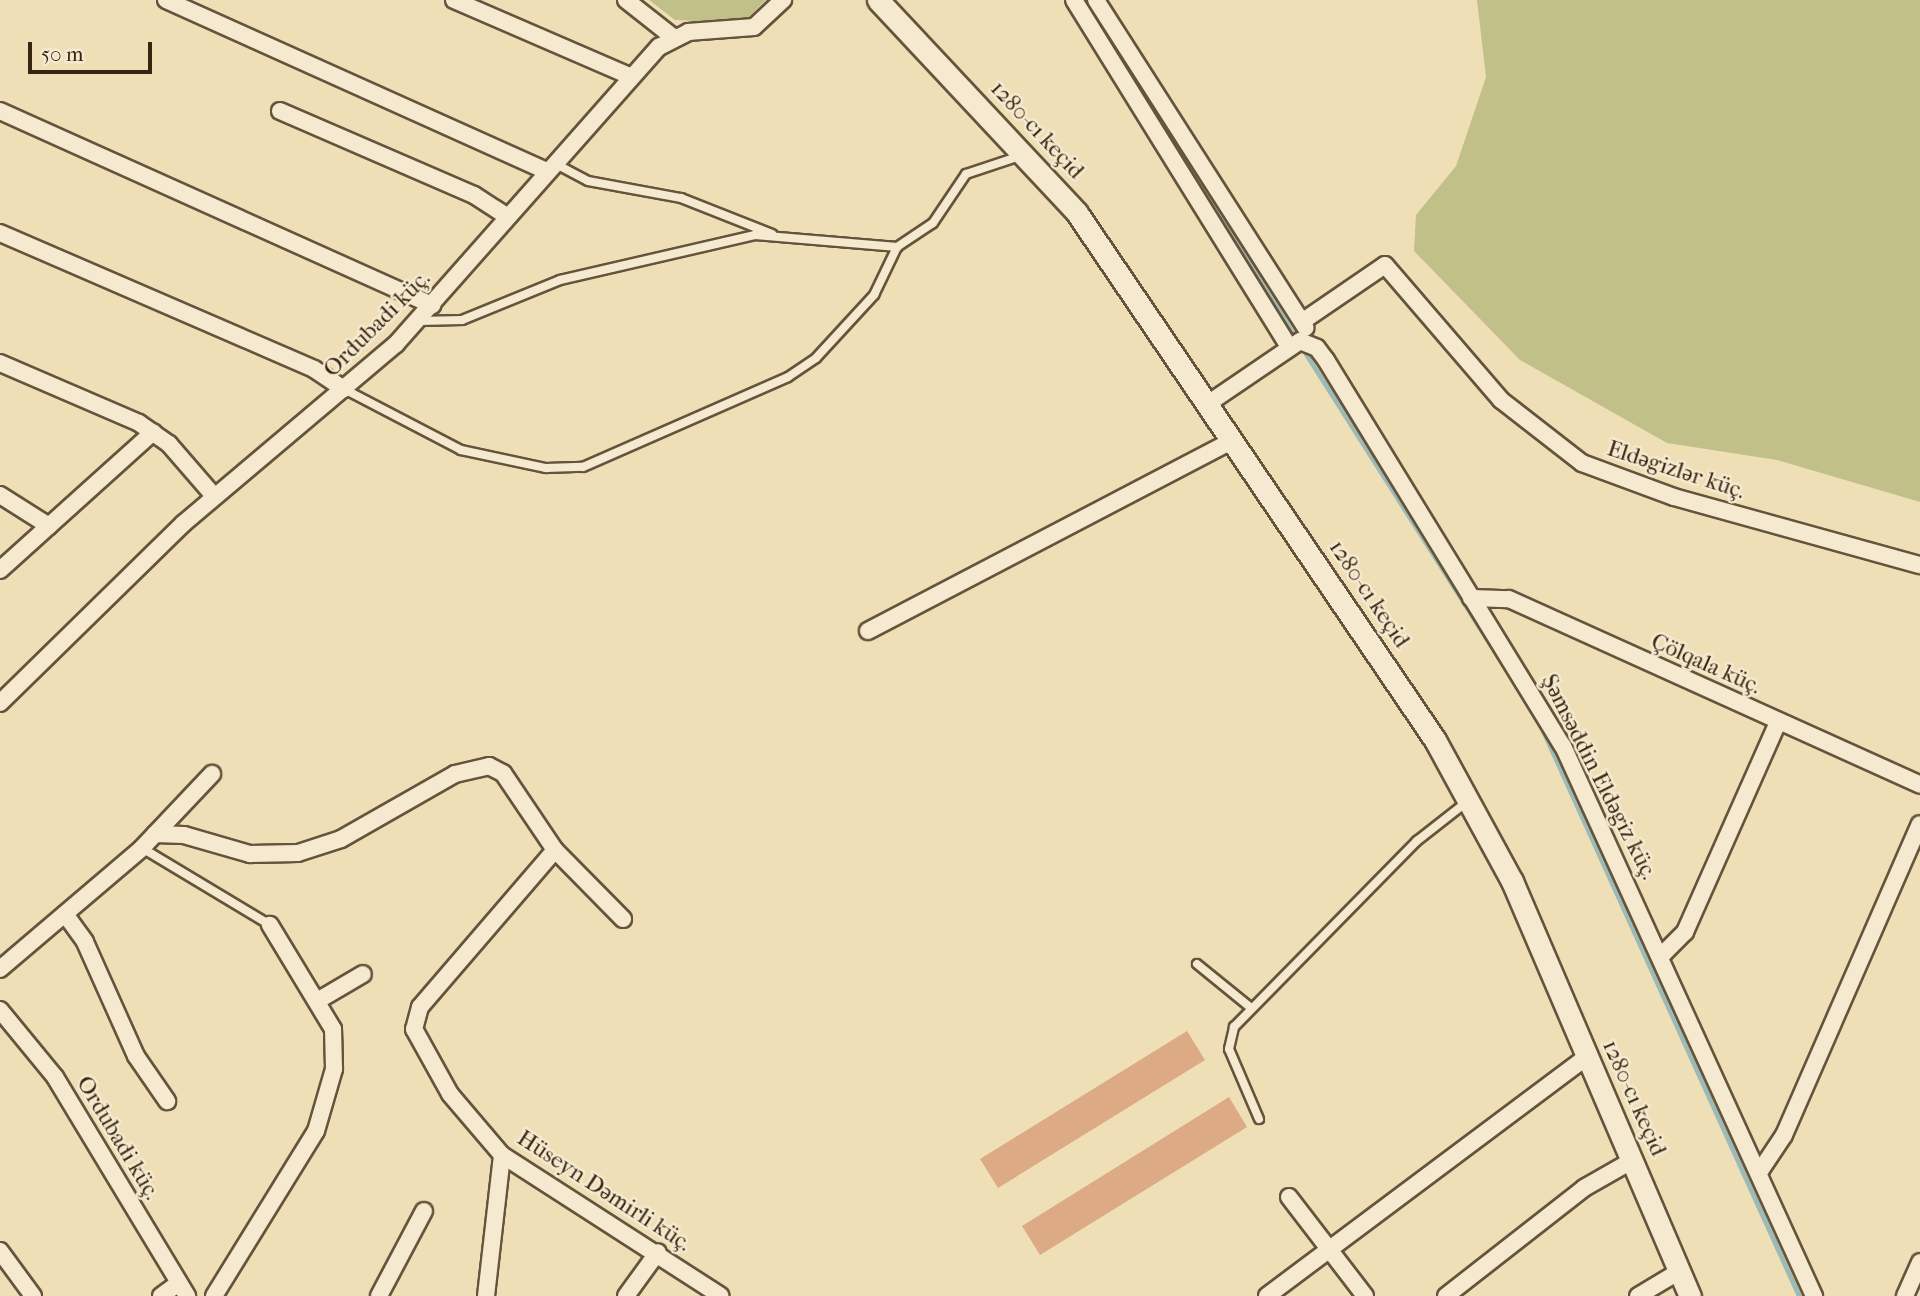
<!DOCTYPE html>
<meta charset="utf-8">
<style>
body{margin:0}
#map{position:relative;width:1920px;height:1296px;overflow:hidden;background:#efdfb7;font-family:"IM FELL French Canon",serif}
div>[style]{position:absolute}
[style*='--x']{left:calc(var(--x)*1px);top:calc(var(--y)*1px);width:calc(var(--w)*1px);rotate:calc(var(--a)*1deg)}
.green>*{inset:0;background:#c1c089}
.stream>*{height:5px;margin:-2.5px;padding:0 2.5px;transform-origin:2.5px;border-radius:2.5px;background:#9cbbb6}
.building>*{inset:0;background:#dcab85}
.roads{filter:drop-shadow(2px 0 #65543b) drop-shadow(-2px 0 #65543b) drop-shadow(0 2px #65543b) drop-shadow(0 -2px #65543b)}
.lane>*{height:8px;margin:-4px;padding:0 4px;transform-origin:4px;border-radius:4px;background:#f5ead0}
.street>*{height:16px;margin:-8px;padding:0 8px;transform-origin:8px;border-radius:8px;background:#f5ead0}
.secondary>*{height:21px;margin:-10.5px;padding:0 10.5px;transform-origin:10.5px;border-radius:10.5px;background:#f5ead0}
span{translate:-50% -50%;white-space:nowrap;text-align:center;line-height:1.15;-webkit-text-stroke:5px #f5ead0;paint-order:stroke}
.street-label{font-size:23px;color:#372512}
.scale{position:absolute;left:28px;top:42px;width:124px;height:32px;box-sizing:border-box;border:4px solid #372512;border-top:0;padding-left:9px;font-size:21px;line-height:24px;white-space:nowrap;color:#372512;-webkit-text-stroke:5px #f5ead0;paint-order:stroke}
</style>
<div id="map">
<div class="green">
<div style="clip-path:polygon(649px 0,766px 0,742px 23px,675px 20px)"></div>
<div style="clip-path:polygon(1477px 0,1920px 0,1920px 502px,1777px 460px,1667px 443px,1520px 360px,1414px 251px,1416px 215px,1456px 166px,1486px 77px)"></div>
</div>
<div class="stream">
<div style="--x:1086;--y:5;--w:389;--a:57.8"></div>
<div style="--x:1306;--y:354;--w:380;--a:57.6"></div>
<div style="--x:1539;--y:722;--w:630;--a:65.63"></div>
</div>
<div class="building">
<div style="clip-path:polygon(1187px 1031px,1205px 1060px,998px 1188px,980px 1159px)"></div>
<div style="clip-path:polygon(1229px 1097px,1247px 1127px,1040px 1255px,1022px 1226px)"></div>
</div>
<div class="roads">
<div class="lane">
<div style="--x:554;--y:163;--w:38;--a:28"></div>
<div style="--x:588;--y:181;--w:95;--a:10.4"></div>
<div style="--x:681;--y:198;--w:98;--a:21.6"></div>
<div style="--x:419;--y:321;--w:43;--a:-1.3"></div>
<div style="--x:462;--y:320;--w:106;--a:-22.2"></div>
<div style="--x:560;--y:280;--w:200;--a:-13"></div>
<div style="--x:755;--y:235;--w:143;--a:4.8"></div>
<div style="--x:344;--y:389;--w:132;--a:27.5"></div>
<div style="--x:461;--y:450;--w:87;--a:12"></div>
<div style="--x:546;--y:468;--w:37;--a:-2"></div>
<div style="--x:583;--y:467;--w:224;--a:-23.7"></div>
<div style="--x:788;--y:377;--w:34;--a:-34"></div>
<div style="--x:816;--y:358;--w:86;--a:-47.4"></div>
<div style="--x:874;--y:295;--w:53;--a:-64.4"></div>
<div style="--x:897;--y:247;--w:43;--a:-33.7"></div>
<div style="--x:933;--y:223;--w:59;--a:-56"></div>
<div style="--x:966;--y:174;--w:57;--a:-18.4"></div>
<div style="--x:142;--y:848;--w:149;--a:31"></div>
<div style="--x:1197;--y:964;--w:68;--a:39.1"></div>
<div style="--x:1259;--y:1119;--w:76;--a:-113.2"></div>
<div style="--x:1229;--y:1049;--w:23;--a:-77"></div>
<div style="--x:1234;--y:1027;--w:261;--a:-45.5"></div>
<div style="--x:1417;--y:841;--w:65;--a:-38.1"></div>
</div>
<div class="street">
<div style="--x:166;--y:0;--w:418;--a:24.2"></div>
<div style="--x:454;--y:0;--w:192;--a:23.4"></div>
<div style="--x:626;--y:0;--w:60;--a:38.2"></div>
<div style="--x:1074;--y:0;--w:408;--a:58.2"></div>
<div style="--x:1096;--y:0;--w:389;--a:57.4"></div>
<div style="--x:0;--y:111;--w:474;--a:24.2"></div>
<div style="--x:280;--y:111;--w:211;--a:23.4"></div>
<div style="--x:474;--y:195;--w:40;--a:32.9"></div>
<div style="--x:0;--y:233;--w:342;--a:23.4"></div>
<div style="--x:314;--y:369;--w:36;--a:34"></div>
<div style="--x:1303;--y:321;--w:99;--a:-34.3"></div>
<div style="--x:1385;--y:265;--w:178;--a:49.3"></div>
<div style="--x:1501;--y:400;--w:103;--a:37.9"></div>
<div style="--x:1582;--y:463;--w:98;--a:20.3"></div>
<div style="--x:1674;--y:497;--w:255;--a:15.5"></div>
<div style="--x:0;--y:363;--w:151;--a:23.3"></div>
<div style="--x:139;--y:423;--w:37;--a:35"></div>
<div style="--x:169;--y:444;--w:69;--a:49.1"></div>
<div style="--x:1206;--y:405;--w:114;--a:-34.2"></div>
<div style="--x:1300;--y:341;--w:18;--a:22"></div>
<div style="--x:1317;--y:348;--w:15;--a:53"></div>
<div style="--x:1326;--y:360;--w:453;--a:58.5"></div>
<div style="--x:1563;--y:746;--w:605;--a:65.47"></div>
<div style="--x:0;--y:495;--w:58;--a:32.3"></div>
<div style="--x:0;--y:570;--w:206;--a:-42"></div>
<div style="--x:1471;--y:598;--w:38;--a:2"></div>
<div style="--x:1509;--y:599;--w:451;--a:24.3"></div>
<div style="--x:868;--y:631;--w:410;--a:-27.6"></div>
<div style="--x:0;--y:703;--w:257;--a:-44.4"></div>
<div style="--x:184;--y:523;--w:277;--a:-40.2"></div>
<div style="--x:396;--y:344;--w:397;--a:-48.5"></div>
<div style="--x:659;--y:47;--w:33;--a:-27"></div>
<div style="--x:688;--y:32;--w:66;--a:-4.3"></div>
<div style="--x:754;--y:27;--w:40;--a:-43"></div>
<div style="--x:155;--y:834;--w:29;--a:2"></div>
<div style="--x:184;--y:835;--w:69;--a:16.1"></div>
<div style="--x:250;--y:854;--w:48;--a:-1.2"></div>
<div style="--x:298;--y:853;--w:45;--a:-18"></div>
<div style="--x:341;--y:839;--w:131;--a:-29.7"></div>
<div style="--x:455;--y:774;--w:35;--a:-13"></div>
<div style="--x:489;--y:766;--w:16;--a:27"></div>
<div style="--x:503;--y:773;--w:93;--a:56"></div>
<div style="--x:555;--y:850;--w:97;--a:45.4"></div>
<div style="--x:555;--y:850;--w:207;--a:130.7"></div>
<div style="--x:420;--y:1007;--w:23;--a:105"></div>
<div style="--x:414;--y:1029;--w:74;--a:61"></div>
<div style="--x:450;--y:1094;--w:80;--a:49.6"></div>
<div style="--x:502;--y:1155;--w:260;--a:32.8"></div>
<div style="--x:65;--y:914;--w:34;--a:54"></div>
<div style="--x:85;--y:942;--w:125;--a:65.9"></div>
<div style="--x:136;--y:1056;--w:55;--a:55.4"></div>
<div style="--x:1662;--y:955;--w:33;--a:-45"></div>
<div style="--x:1685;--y:932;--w:230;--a:-66.1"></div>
<div style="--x:0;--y:969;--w:187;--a:-40.4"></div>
<div style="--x:142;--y:848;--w:102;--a:-46.6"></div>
<div style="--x:317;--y:1001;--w:53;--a:-30.4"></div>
<div style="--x:0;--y:1010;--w:87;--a:50.6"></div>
<div style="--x:55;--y:1077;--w:256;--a:58.9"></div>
<div style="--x:1760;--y:1171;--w:43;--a:-56.3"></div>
<div style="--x:1784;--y:1135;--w:339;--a:-66.4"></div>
<div style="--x:1289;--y:1197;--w:125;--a:52.5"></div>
<div style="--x:0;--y:1251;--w:56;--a:53.7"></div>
<div style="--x:161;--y:1296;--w:22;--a:-36"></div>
<div style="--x:214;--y:1296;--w:194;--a:-58.3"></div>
<div style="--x:316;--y:1131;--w:65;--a:-73.8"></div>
<div style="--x:334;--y:1069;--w:40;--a:-91.4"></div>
<div style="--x:333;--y:1029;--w:122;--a:-121.2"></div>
<div style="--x:379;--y:1296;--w:96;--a:-62.1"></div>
<div style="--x:486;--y:1296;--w:142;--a:-83.5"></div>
<div style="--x:626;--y:1296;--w:54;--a:-54"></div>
<div style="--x:1267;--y:1296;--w:399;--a:-36.8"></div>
<div style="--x:1446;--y:1296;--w:175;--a:-38"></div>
<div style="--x:1584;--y:1188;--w:56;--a:-29.7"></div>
<div style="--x:1638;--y:1296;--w:49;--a:-30.8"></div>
<div style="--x:1905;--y:1296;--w:37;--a:-66"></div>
</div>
<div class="secondary">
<div style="--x:878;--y:0;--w:291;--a:46.9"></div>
<div style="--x:1077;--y:213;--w:637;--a:55.81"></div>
<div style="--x:1435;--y:740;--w:161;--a:61.4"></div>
<div style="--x:1512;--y:881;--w:452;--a:66.8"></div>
</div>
</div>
<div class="street-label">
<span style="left:1037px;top:130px;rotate:47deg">1280-cı keçid</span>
<span style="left:377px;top:324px;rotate:-45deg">Ordubadi küç.</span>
<span style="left:1676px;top:470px;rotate:18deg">Eldəgizlər küç.</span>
<span style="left:1369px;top:594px;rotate:56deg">1280-cı keçid</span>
<span style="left:1706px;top:664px;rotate:24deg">Çölqala küç.</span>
<span style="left:1599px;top:777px;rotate:63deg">Şəmsəddin Eldəgiz küç.</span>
<span style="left:1634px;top:1098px;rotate:66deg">1280-cı keçid</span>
<span style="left:118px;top:1138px;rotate:59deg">Ordubadi küç.</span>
<span style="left:604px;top:1191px;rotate:33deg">Hüseyn Dəmirli küç.</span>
</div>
<div class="scale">50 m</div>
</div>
